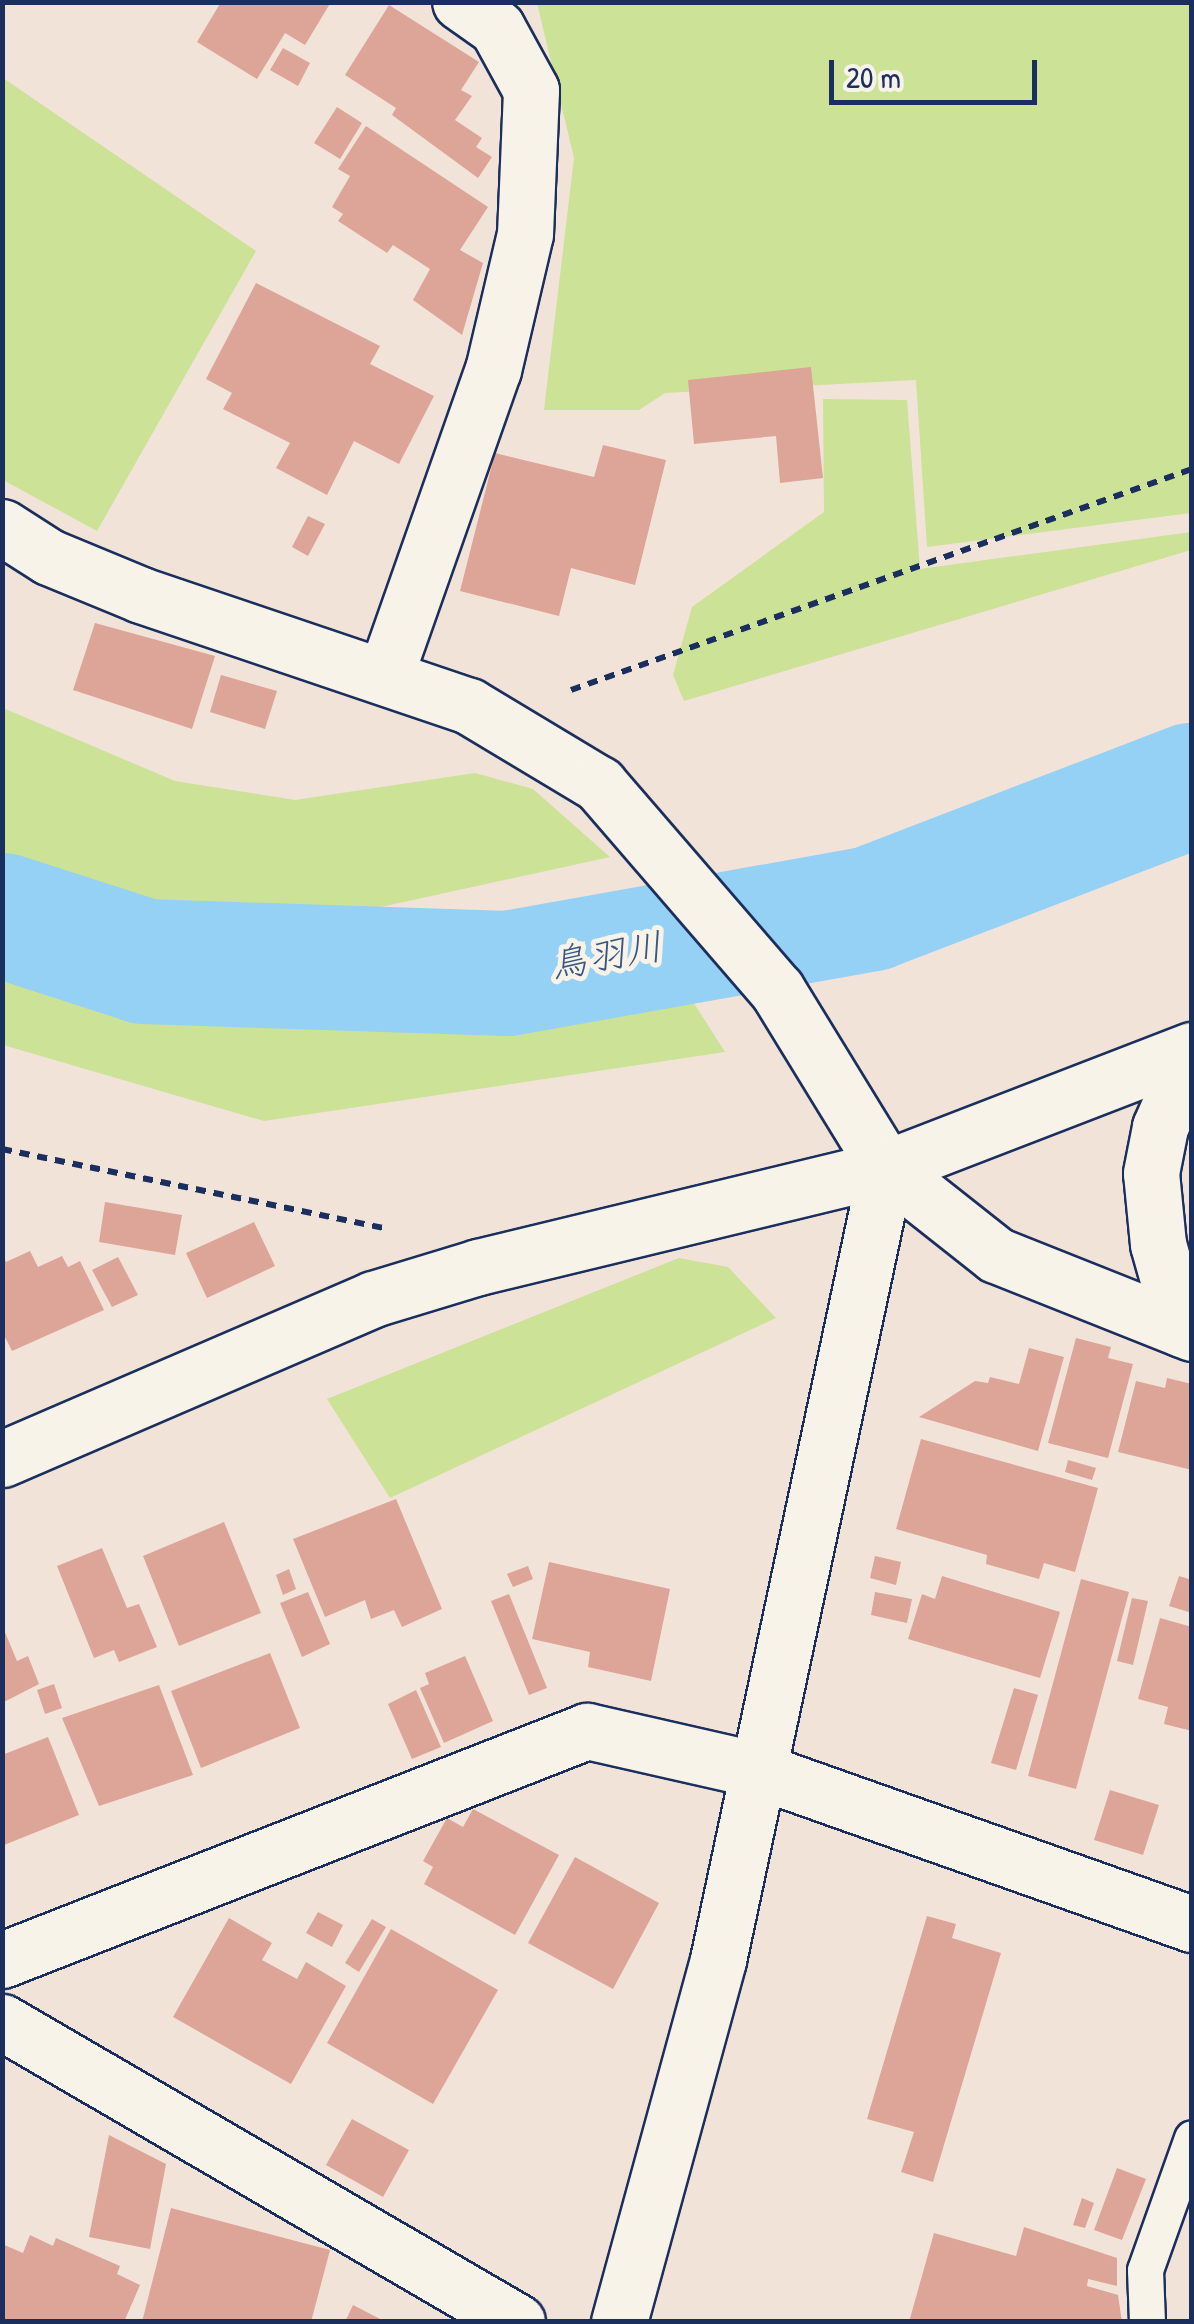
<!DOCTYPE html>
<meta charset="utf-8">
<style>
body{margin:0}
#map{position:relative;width:1194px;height:2324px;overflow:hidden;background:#f2e3d8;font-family:"Patrick Hand","Klee One",sans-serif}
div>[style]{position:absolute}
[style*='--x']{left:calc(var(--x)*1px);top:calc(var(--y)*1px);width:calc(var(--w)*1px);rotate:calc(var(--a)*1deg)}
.green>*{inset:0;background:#cbe297}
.river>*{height:125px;margin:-62.5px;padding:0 62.5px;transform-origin:62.5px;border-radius:62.5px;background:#95d0f5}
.building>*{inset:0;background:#dda597}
.path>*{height:6px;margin-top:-3px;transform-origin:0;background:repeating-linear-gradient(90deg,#1b2f5e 0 10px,transparent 0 18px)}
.roads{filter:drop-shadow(2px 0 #1b2f5e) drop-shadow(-2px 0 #1b2f5e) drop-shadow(0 2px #1b2f5e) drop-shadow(0 -2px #1b2f5e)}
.service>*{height:35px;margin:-17.5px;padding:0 17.5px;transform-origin:17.5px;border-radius:17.5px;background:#f7f3e8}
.minor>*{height:55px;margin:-27.5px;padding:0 27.5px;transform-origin:27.5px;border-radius:27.5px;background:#f7f3e8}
.tertiary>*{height:55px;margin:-27.5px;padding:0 27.5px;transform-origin:27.5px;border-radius:27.5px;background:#f7f3e8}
span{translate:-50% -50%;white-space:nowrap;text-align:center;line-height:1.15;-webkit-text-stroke:10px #f7f3e8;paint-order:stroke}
.water-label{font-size:38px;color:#3a5784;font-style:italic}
.frame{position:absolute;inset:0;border:5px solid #1b2f5e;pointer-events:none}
.scale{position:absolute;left:829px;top:60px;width:208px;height:45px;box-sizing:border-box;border:5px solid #1b2f5e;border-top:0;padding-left:12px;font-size:30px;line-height:35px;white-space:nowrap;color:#1b2f5e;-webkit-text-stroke:8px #f7f3e8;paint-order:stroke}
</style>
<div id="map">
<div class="green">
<div style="clip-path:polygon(537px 3px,1191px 3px,1191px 513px,927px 547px,916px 380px,665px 393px,639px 410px,544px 410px,574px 158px)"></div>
<div style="clip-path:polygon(3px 78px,256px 251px,97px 531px,3px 480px)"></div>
<div style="clip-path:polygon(823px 399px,907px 400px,920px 569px,1191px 532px,1191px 550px,684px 701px,673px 675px,692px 607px,824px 512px)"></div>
<div style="clip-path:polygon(3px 708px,175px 781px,295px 800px,475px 773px,533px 789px,610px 857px,326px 919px,109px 900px,3px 858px)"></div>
<div style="clip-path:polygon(2px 971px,88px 1006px,681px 983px,725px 1052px,264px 1121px,3px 1045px)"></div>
<div style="clip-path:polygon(679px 1258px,728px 1267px,776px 1318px,390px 1498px,327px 1399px)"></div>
</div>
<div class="river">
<div style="--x:2;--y:915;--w:149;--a:17.9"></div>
<div style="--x:144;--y:961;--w:363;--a:1.9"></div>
<div style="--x:507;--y:973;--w:370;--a:-10.1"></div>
<div style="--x:871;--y:908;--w:344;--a:-21"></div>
</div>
<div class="building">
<div style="clip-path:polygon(221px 2px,331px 2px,305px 45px,285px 33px,257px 79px,197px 42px)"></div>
<div style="clip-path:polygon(389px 5px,479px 62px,461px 90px,472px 96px,455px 120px,482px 138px,476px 147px,492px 157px,478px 178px,392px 115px,396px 108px,345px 75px)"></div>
<div style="clip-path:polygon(283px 48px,310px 63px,298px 86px,270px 70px)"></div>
<div style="clip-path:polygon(337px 107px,362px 123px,340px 159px,314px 143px)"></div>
<div style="clip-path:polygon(366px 126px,488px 207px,460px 250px,483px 263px,462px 335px,413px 300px,430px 269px,393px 245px,387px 253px,338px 221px,343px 214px,332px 207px,350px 176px,338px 169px)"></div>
<div style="clip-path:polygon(256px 283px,380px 346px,370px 364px,434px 396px,399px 464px,354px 441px,327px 495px,276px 468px,290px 443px,223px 409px,232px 393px,206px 379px)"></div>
<div style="clip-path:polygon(811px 367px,823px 478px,780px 483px,776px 436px,694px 444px,688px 380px)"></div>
<div style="clip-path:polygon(603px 445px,666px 460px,635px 585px,571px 568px,559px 616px,460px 591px,495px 453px,594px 477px)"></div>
<div style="clip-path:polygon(308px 516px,325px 524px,308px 556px,292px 547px)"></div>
<div style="clip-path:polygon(95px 623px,215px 656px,192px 729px,73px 690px)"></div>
<div style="clip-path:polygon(221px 675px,277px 691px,265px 729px,210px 712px)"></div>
<div style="clip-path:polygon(105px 1202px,182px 1215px,175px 1255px,99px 1242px)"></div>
<div style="clip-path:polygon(254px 1222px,275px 1266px,207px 1298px,186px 1253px)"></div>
<div style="clip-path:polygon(30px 1251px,38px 1267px,62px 1256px,68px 1267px,80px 1261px,104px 1310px,12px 1351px,2px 1331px,2px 1254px,6px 1262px)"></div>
<div style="clip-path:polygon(118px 1257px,138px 1295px,112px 1307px,92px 1270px)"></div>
<div style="clip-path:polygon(1076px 1338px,1111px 1347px,1108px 1358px,1133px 1364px,1108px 1458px,1048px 1443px)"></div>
<div style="clip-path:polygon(1029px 1348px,1064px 1357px,1038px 1451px,919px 1417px,975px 1381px,988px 1383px,990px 1377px,1019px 1384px)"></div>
<div style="clip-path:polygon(1167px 1378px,1192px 1384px,1192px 1470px,1118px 1452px,1136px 1381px,1165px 1388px)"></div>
<div style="clip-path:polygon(921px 1439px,1098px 1488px,1075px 1572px,1044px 1563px,1039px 1579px,986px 1564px,987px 1555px,896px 1529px)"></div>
<div style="clip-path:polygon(1068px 1460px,1096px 1468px,1092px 1480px,1065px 1472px)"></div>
<div style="clip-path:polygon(396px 1499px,442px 1609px,402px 1627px,394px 1610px,371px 1619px,365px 1600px,325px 1617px,293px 1539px)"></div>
<div style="clip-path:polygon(224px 1522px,261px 1613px,179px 1646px,143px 1556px)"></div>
<div style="clip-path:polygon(102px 1548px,127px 1608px,139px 1604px,157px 1647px,119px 1662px,114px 1650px,94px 1658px,57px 1566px)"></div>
<div style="clip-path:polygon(875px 1556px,901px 1562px,896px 1585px,870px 1578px)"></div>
<div style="clip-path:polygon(549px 1562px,670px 1589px,651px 1681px,588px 1667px,590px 1652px,532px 1639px)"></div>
<div style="clip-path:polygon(528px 1566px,533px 1579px,513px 1587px,507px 1574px)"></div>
<div style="clip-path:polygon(289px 1569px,296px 1589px,283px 1595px,276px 1575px)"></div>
<div style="clip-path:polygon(942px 1576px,1060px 1612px,1040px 1678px,908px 1639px,922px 1594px,935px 1599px)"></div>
<div style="clip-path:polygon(1179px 1576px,1192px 1580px,1192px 1613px,1169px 1606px)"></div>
<div style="clip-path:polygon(1081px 1579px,1129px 1592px,1076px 1789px,1028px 1776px)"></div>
<div style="clip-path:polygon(308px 1592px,330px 1644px,302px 1657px,280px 1603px)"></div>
<div style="clip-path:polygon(875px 1592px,912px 1599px,907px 1623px,871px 1615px)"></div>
<div style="clip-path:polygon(509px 1594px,547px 1688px,529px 1695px,491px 1601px)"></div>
<div style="clip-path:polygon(1132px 1598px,1148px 1601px,1133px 1665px,1117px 1661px)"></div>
<div style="clip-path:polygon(1160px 1618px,1192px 1627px,1192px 1731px,1164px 1724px,1168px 1707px,1138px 1699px)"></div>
<div style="clip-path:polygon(2px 1625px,17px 1661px,28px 1656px,39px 1684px,2px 1703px)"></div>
<div style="clip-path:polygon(270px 1653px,300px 1728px,201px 1768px,171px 1691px)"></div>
<div style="clip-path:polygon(465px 1656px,493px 1721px,444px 1743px,420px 1688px,429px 1684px,425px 1673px)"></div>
<div style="clip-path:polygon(54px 1684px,62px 1708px,45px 1714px,37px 1690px)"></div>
<div style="clip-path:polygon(159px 1685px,193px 1775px,99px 1806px,62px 1718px)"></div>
<div style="clip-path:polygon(1014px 1688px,1038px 1695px,1016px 1770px,991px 1763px)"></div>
<div style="clip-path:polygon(416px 1690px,441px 1747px,412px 1759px,388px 1704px)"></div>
<div style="clip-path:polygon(48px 1737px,79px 1815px,4px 1845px,2px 1755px)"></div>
<div style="clip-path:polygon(1110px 1790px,1159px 1805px,1143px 1855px,1094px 1840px)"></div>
<div style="clip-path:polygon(473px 1809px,559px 1855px,515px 1935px,424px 1884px,433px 1867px,423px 1861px,447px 1818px,463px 1827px)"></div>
<div style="clip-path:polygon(575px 1857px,659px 1903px,613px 1989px,528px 1943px)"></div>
<div style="clip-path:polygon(318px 1912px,343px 1925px,332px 1947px,306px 1933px)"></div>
<div style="clip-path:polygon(927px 1916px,956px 1924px,952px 1938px,1001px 1953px,933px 2182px,901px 2172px,914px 2132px,867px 2119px)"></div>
<div style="clip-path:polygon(229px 1918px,272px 1943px,262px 1960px,297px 1979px,306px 1962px,346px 1986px,291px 2084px,173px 2017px)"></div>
<div style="clip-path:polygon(372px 1919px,386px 1927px,359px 1972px,345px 1963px)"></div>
<div style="clip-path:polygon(391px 1929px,498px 1990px,433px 2104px,327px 2043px)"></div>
<div style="clip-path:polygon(352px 2119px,409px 2150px,383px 2197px,326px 2165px)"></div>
<div style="clip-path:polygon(109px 2135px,166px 2164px,150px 2249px,89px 2237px)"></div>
<div style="clip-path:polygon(1117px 2168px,1146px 2179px,1122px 2240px,1094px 2230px)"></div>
<div style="clip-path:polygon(1082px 2198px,1094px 2203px,1085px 2228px,1073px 2225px)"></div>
<div style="clip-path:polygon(171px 2208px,330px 2250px,311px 2322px,142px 2322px)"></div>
<div style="clip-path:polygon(1024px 2227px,1117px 2258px,1117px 2286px,1088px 2279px,1087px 2286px,1118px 2295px,1122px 2322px,909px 2322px,934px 2233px,1016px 2256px)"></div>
<div style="clip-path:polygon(30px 2235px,53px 2246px,56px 2238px,120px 2266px,117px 2274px,140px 2285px,124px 2322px,2px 2322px,2px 2244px,23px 2253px)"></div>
<div style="clip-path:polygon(353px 2305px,386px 2322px,345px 2322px)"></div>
</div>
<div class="path">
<div style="--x:571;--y:690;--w:659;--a:-19.59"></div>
<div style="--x:2;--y:1149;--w:389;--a:11.7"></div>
</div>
<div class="roads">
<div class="service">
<div style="--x:1147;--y:2322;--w:52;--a:-92.2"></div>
<div style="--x:1145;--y:2270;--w:140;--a:-70.4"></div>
</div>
<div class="minor">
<div style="--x:2;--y:527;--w:56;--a:32.6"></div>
<div style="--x:49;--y:557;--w:100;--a:22.4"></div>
<div style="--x:141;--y:595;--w:346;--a:18.7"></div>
<div style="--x:469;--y:706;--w:152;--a:31"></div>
<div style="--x:599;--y:784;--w:272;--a:49.2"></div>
<div style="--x:777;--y:990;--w:209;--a:58.5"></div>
<div style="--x:886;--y:1168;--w:140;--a:38.3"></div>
<div style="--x:996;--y:1255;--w:211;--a:21.7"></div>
<div style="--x:385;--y:676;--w:324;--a:-70.6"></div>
<div style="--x:493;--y:370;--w:140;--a:-76.8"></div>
<div style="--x:525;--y:234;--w:144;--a:-87.6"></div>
<div style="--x:531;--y:90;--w:71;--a:-118.7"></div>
<div style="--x:497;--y:28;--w:45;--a:-144.9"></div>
<div style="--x:1182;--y:1329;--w:88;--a:-105.8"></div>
<div style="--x:1158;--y:1244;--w:71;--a:-95.6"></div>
<div style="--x:1151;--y:1173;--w:47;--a:-78.9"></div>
<div style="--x:1160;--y:1127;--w:80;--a:-66.3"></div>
<div style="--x:2;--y:1960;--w:628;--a:-21.38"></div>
<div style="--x:587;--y:1731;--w:171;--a:12.8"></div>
<div style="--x:754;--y:1769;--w:465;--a:19.5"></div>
<div style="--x:2;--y:2022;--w:596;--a:30.22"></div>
</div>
<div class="tertiary">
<div style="--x:2;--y:1459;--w:404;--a:-23.3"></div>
<div style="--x:373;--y:1299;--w:110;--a:-16.9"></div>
<div style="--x:478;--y:1267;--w:420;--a:-13.6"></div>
<div style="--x:886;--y:1168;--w:328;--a:-21.1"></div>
<div style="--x:619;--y:2322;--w:375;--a:-74.7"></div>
<div style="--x:718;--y:1960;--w:810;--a:-78.02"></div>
</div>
</div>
<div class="water-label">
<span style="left:606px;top:955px;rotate:-10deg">鳥羽川</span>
</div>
<div class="frame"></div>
<div class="scale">20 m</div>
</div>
